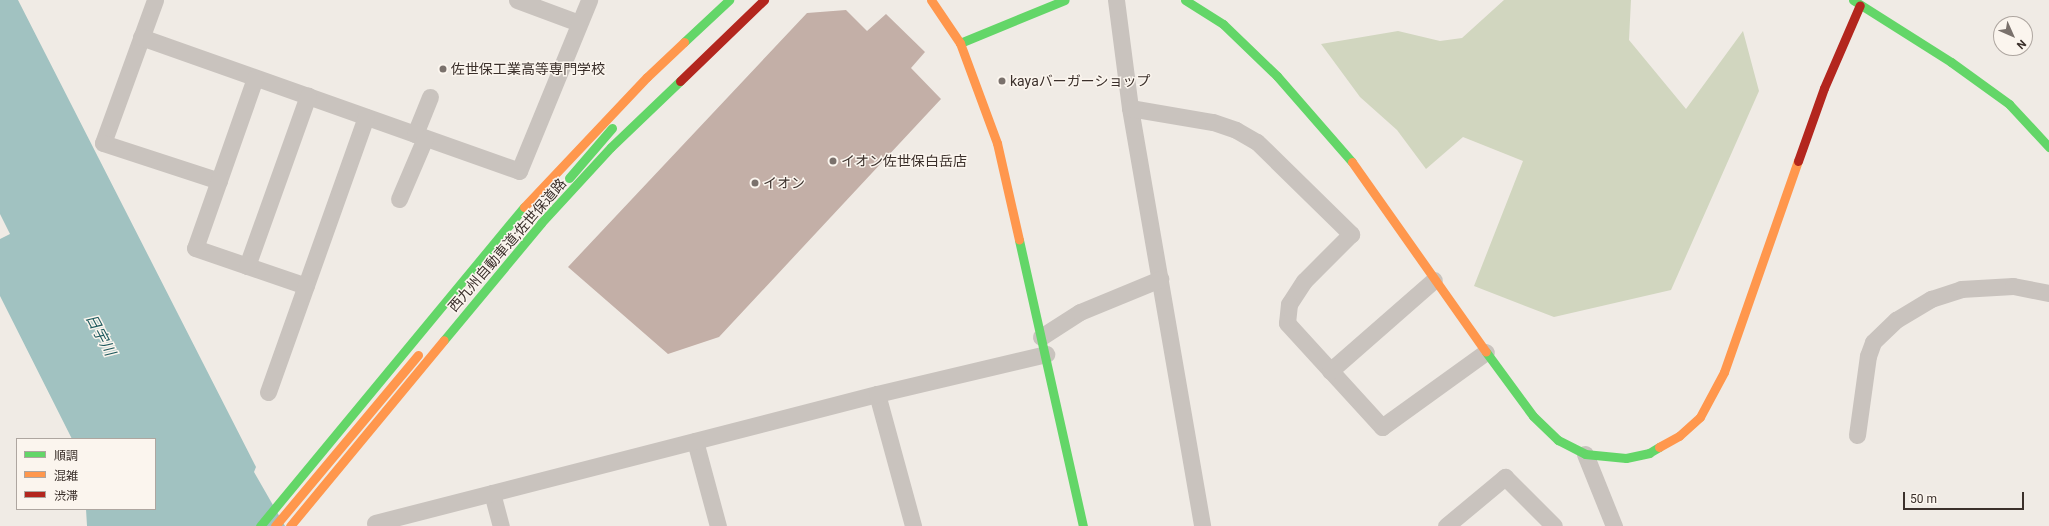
<!DOCTYPE html>
<meta charset="utf-8">
<style>
body{margin:0}
#map{position:relative;width:2049px;height:526px;overflow:hidden;background:#f0ebe5;font-family:Roboto,"Noto Sans JP",sans-serif}
div>[style]{position:absolute}
[style*='--x']{left:calc(var(--x)*1px);top:calc(var(--y)*1px);width:calc(var(--w)*1px);rotate:calc(var(--a)*1deg)}
.green>*{inset:0;background:#d1d6bf}
.water>*{inset:0;background:#a1c2c1}
.building>*{inset:0;background:#c3afa7}
.street>*{height:17px;margin:-8.5px;padding:0 8.5px;transform-origin:8.5px;border-radius:8.5px;background:#c9c3be}
.fast>*{height:9px;margin:-4.5px;padding:0 4.5px;transform-origin:4.5px;border-radius:4.5px;background:#63d668}
.slow>*{height:9px;margin:-4.5px;padding:0 4.5px;transform-origin:4.5px;border-radius:4.5px;background:#ff974d}
.jam>*{height:9px;margin:-4.5px;padding:0 4.5px;transform-origin:4.5px;border-radius:4.5px;background:#b3261e}
.dots>*{width:11px;height:11px;translate:-50% -50%;box-sizing:border-box;border:2px solid #fbf5ee;border-radius:50%}
span{translate:-50% -50%;white-space:nowrap;text-align:center;line-height:1.15;-webkit-text-stroke:3px #fbf5ee;paint-order:stroke}
.poi-label{font-size:14px;color:#3b302b}
.left{translate:0 -50%;text-align:left}
.street-label{font-size:14px;color:#3b302b}
.water-label{font-size:15px;color:#1f5a5e;font-style:italic}
.legend{position:absolute;left:16px;top:438px;width:140px;height:72px;box-sizing:border-box;background:#fbf5ee;border:1px solid #aea6a0;margin:0;padding:5px 7px;list-style:none;font-size:12px;color:#3b302b}
.legend li{display:flex;align-items:center;gap:8px;height:20px}
.legend b{width:20px;border:1px solid #aea6a0}
.north{position:absolute;left:1993px;top:16px;width:40px;height:40px;box-sizing:border-box;background:#fbf5ee;border:1px solid #aea6a0;border-radius:50%;rotate:135deg;font-size:11px;font-weight:700;line-height:16px;text-align:center;color:#3b302b}
.north::after{content:'';display:block;margin:auto;width:14px;height:18px;background:#7a716c;clip-path:polygon(50% 0,100% 100%,50% 72%,0 100%)}
.scale{position:absolute;left:1903px;top:492px;width:121px;height:18px;box-sizing:border-box;border:2px solid #3b302b;border-top:0;padding-left:5px;font-size:12px;line-height:14px;white-space:nowrap;color:#3b302b;-webkit-text-stroke:3px #fbf5ee;paint-order:stroke}
</style>
<div id="map">
<div class="green">
<div style="clip-path:polygon(1504px 0,1631px 0,1629px 40px,1686px 109px,1743px 31px,1759px 91px,1671px 290px,1554px 317px,1474px 286px,1523px 161px,1463px 137px,1426px 169px,1397px 130px,1360px 97px,1321px 44px,1398px 31px,1440px 41px,1462px 38px)"></div>
</div>
<div class="water">
<div style="clip-path:polygon(0 0,18px 0,256px 467px,254px 472px,285px 526px,87px 526px,86px 509px,155px 509px,155px 439px,72px 439px,0 296px,0 239px,10px 234px,0 214px)"></div>
</div>
<div class="building">
<div style="clip-path:polygon(846px 10px,867px 31px,886px 14px,925px 52px,911px 68px,941px 99px,719px 337px,668px 354px,568px 267px,807px 13px)"></div>
</div>
<div class="street">
<div style="--x:155;--y:0;--w:152;--a:110"></div>
<div style="--x:103;--y:143;--w:122;--a:18.1"></div>
<div style="--x:517;--y:0;--w:66;--a:20.4"></div>
<div style="--x:1116;--y:0;--w:109;--a:82.6"></div>
<div style="--x:1130;--y:108;--w:424;--a:80.2"></div>
<div style="--x:141;--y:37;--w:401;--a:19.5"></div>
<div style="--x:519;--y:171;--w:185;--a:-67.7"></div>
<div style="--x:255;--y:78;--w:180;--a:109.4"></div>
<div style="--x:195;--y:248;--w:117;--a:18.9"></div>
<div style="--x:1130;--y:108;--w:84;--a:9.6"></div>
<div style="--x:1213;--y:122;--w:24;--a:19"></div>
<div style="--x:1236;--y:130;--w:24;--a:30"></div>
<div style="--x:1257;--y:142;--w:132;--a:44.4"></div>
<div style="--x:1351;--y:234;--w:66;--a:135"></div>
<div style="--x:1304;--y:281;--w:27;--a:123"></div>
<div style="--x:1289;--y:304;--w:19;--a:96"></div>
<div style="--x:1287;--y:323;--w:141;--a:47.6"></div>
<div style="--x:1382;--y:427;--w:128;--a:-35.8"></div>
<div style="--x:415;--y:134;--w:40;--a:-68"></div>
<div style="--x:399;--y:199;--w:66;--a:-66.9"></div>
<div style="--x:247;--y:266;--w:181;--a:-70.3"></div>
<div style="--x:1041;--y:337;--w:46;--a:-32.7"></div>
<div style="--x:1080;--y:312;--w:87;--a:-22.4"></div>
<div style="--x:1330;--y:371;--w:138;--a:-41.2"></div>
<div style="--x:268;--y:392;--w:292;--a:-70.4"></div>
<div style="--x:877;--y:394;--w:137;--a:74.7"></div>
<div style="--x:1857;--y:435;--w:80;--a:-82.1"></div>
<div style="--x:1868;--y:356;--w:15;--a:-70"></div>
<div style="--x:1873;--y:342;--w:32;--a:-44"></div>
<div style="--x:1896;--y:320;--w:41;--a:-31"></div>
<div style="--x:1931;--y:299;--w:32;--a:-18"></div>
<div style="--x:1961;--y:289;--w:52;--a:-3.3"></div>
<div style="--x:2013;--y:286;--w:37;--a:11"></div>
<div style="--x:695;--y:441;--w:88;--a:74.9"></div>
<div style="--x:1585;--y:454;--w:78;--a:68.1"></div>
<div style="--x:492;--y:493;--w:34;--a:75"></div>
<div style="--x:375;--y:523;--w:518;--a:-14.41"></div>
<div style="--x:877;--y:394;--w:174;--a:-13.3"></div>
<div style="--x:1446;--y:526;--w:77;--a:-39.7"></div>
<div style="--x:1505;--y:477;--w:69;--a:45"></div>
</div>
<div class="fast">
<div style="--x:1185;--y:0;--w:45;--a:32.3"></div>
<div style="--x:1223;--y:24;--w:75;--a:43.9"></div>
<div style="--x:1277;--y:76;--w:114;--a:48.9"></div>
<div style="--x:1853;--y:0;--w:116;--a:32.3"></div>
<div style="--x:1951;--y:62;--w:72;--a:35.9"></div>
<div style="--x:2009;--y:104;--w:59;--a:47.1"></div>
<div style="--x:684;--y:42;--w:62;--a:-43"></div>
<div style="--x:960;--y:43;--w:113;--a:-22.3"></div>
<div style="--x:569;--y:178;--w:66;--a:-49.3"></div>
<div style="--x:1019;--y:240;--w:293;--a:77.4"></div>
<div style="--x:444;--y:340;--w:152;--a:-50.3"></div>
<div style="--x:541;--y:223;--w:103;--a:-47.4"></div>
<div style="--x:611;--y:147;--w:95;--a:-43.7"></div>
<div style="--x:1486;--y:352;--w:79;--a:53.7"></div>
<div style="--x:1533;--y:416;--w:35;--a:44"></div>
<div style="--x:1558;--y:440;--w:30;--a:27"></div>
<div style="--x:1585;--y:454;--w:41;--a:5.6"></div>
<div style="--x:1626;--y:458;--w:24;--a:-12"></div>
<div style="--x:1649;--y:453;--w:12;--a:-31"></div>
<div style="--x:260;--y:526;--w:414;--a:-50.4"></div>
</div>
<div class="slow">
<div style="--x:931;--y:0;--w:52;--a:56"></div>
<div style="--x:960;--y:43;--w:107;--a:69.7"></div>
<div style="--x:997;--y:143;--w:99;--a:77.2"></div>
<div style="--x:1352;--y:162;--w:232;--a:54.8"></div>
<div style="--x:524;--y:207;--w:179;--a:-46.6"></div>
<div style="--x:647;--y:77;--w:51;--a:-43.4"></div>
<div style="--x:1659;--y:447;--w:23;--a:-29"></div>
<div style="--x:1679;--y:436;--w:28;--a:-42"></div>
<div style="--x:1700;--y:417;--w:51;--a:-61.9"></div>
<div style="--x:1724;--y:372;--w:224;--a:-70.7"></div>
<div style="--x:275;--y:526;--w:223;--a:-50.1"></div>
<div style="--x:290;--y:526;--w:241;--a:-50.4"></div>
</div>
<div class="jam">
<div style="--x:680;--y:81;--w:117;--a:-44"></div>
<div style="--x:1798;--y:161;--w:77;--a:-70.4"></div>
<div style="--x:1824;--y:88;--w:90;--a:-66.6"></div>
</div>
<div class="dots">
<div style="left:443px;top:69px;background:#7a716c"></div>
<div style="left:1002px;top:81px;background:#7a716c"></div>
<div style="left:833px;top:161px;background:#7a716c"></div>
<div style="left:755px;top:183px;background:#7a716c"></div>
</div>
<div class="poi-label">
<span class="left" style="left:451px;top:69px">佐世保工業高等専門学校</span>
<span class="left" style="left:1010px;top:81px">kayaバーガーショップ</span>
<span class="left" style="left:841px;top:161px">イオン佐世保白岳店</span>
<span class="left" style="left:763px;top:183px">イオン</span>
</div>
<div class="street-label">
<span style="left:507px;top:245px;rotate:-49deg">西九州自動車道;佐世保道路</span>
</div>
<div class="water-label">
<span style="left:100px;top:335px;rotate:62deg">日宇川</span>
</div>
<ul class="legend">
<li><b style="height:5px;background:#63d668"></b>順調</li>
<li><b style="height:5px;background:#ff974d"></b>混雑</li>
<li><b style="height:5px;background:#b3261e"></b>渋滞</li>
</ul>
<div class="north">N</div>
<div class="scale">50 m</div>
</div>
